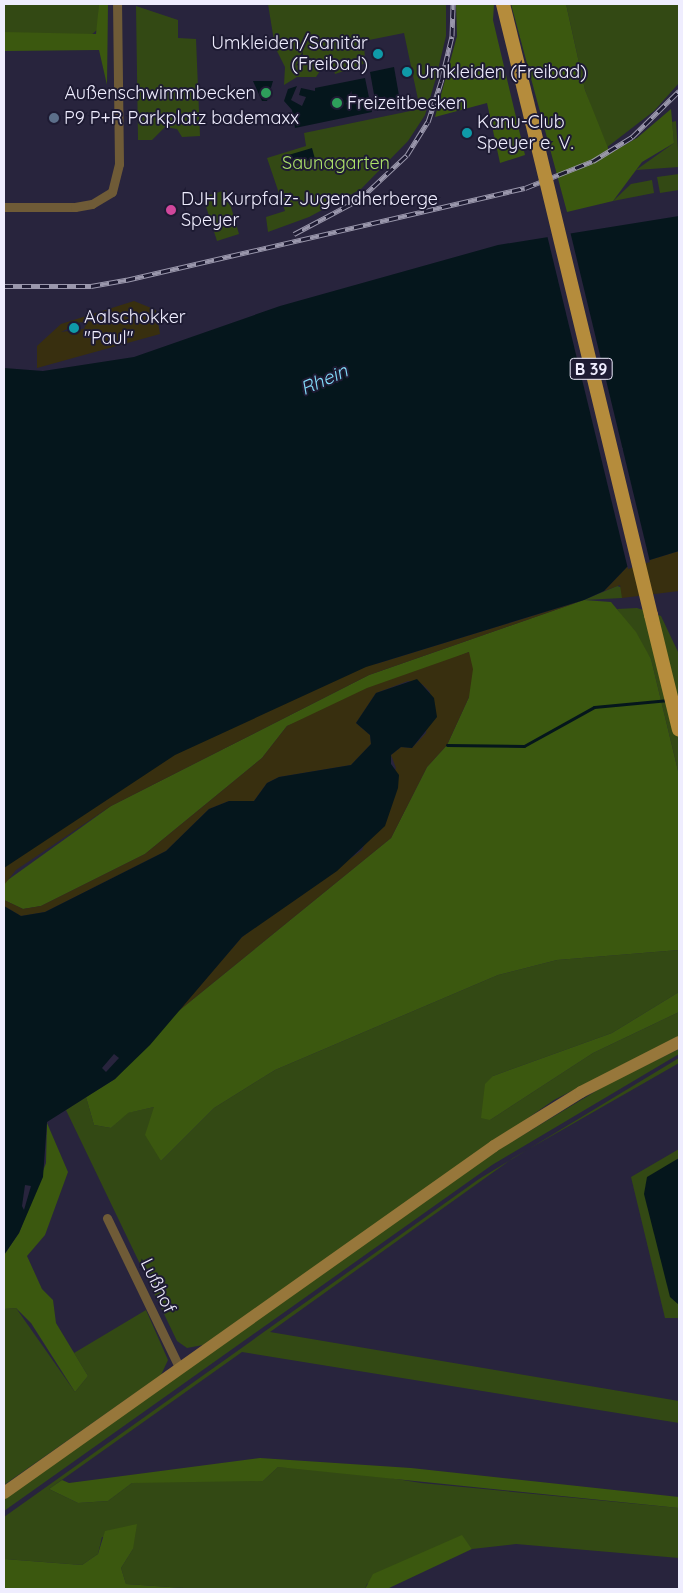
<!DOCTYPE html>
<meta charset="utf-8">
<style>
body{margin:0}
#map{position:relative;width:683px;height:1593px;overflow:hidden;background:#28243d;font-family:Quicksand,sans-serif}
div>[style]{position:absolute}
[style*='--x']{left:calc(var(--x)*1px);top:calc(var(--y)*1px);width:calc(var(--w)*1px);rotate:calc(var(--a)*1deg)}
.green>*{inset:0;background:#334914}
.forest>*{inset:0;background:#3b580f}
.sand>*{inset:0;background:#382f0f}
.water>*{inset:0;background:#05161c}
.pier>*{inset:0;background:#28243d}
.stream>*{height:3px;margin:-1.5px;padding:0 1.5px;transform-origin:1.5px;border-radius:1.5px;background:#05161c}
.street>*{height:9px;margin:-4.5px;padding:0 4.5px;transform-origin:4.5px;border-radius:4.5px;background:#6f5b37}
.secondary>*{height:12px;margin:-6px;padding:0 6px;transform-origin:6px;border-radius:6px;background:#97773b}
.primary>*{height:14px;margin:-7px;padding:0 7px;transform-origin:7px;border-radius:7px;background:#b58c3c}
.rail>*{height:5px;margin-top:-2.5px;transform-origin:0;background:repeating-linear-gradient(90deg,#1e1b33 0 9px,#9a97ac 0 18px);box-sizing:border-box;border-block:1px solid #9a97ac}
.primary-bridge>*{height:14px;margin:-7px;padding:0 7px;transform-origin:7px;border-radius:7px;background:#b58c3c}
.dots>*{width:14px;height:14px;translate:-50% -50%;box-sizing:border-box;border:2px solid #1e1b33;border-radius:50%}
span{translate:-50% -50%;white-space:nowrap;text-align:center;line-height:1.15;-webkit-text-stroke:4px #1e1b33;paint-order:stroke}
.shield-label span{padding:1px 4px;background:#1e1b33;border:1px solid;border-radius:4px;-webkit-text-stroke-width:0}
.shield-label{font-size:16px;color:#efedfe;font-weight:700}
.poi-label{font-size:18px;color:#efedfe}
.right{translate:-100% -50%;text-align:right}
.left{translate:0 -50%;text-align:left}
.park-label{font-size:18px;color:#abe069}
.street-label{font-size:18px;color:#efedfe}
.water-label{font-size:19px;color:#83dcfa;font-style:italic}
.frame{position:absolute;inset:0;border:5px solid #efedfe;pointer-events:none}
</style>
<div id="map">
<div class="green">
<div style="clip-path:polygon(4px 4px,99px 4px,98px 29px,90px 36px,11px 35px,4px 32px)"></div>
<div style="clip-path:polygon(268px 4px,446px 4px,446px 36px,436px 78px,425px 115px,408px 141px,361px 189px,309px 217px,268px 232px,266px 217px,285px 211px,267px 158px,306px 146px,304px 133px,420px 109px,404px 33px,364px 41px,365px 63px,357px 67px,335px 74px,333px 67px,324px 65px,316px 77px,297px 77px,284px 85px,285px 67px,275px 47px)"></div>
<div style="clip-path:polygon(566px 4px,679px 4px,679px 83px,654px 111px,606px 148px,585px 90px)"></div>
<div style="clip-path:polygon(136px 6px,178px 20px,178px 38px,196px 39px,200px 136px,182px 137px,177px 129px,165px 127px,152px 140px,138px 140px)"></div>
<div style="clip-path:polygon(676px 121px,679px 167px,636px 170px,674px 143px,672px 122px)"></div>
<div style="clip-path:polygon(679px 174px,679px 190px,660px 193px,657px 177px)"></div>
<div style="clip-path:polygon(652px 180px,654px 193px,613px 201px,631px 184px)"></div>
<div style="clip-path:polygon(226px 190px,239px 234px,217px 241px,203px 197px)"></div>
<div style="clip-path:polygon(617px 586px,623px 588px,622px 598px,584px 600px)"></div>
<div style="clip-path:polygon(637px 608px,661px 616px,679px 654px,679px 775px,651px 659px,617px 609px)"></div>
<div style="clip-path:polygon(679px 950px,679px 992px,612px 1033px,493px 1076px,490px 1120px,593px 1053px,679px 1012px,679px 1036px,554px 1100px,203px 1345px,187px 1348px,177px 1341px,66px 1110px,86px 1097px,94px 1125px,111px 1128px,127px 1113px,154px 1107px,161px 1161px,214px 1108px,275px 1070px,498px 975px,557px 960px)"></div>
<div style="clip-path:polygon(679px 1049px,679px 1054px,492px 1165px,4px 1511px,4px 1499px,498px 1150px,606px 1085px)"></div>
<div style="clip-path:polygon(679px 1058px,679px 1063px,513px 1158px,270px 1332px,679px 1401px,679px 1423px,242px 1352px,49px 1489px,78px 1503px,108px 1501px,132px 1483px,155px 1480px,263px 1481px,278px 1467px,336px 1469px,421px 1483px,679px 1508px,679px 1558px,516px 1544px,472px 1549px,462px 1536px,367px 1584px,365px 1589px,198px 1589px,126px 1584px,121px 1568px,133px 1549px,102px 1537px,98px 1554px,82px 1565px,4px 1559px,4px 1517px,479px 1179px)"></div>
<div style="clip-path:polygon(679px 1149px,679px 1318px,665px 1318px,631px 1177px)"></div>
<div style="clip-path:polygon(16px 1308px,75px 1392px,88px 1376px,74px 1353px,146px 1310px,168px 1360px,161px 1375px,4px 1485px,4px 1309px)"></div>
</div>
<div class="forest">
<div style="clip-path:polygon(99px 4px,108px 4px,107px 85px,99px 50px,4px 51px,4px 32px,96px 34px)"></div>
<div style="clip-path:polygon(456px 4px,494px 4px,493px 20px,525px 155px,500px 163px,487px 103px,435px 117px,457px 36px)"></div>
<div style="clip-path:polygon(511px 4px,566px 4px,585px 90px,610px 153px,637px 138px,671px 109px,674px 143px,642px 162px,613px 201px,567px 212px)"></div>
<div style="clip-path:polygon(584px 600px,611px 602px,636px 632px,651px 659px,679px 775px,679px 950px,557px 960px,498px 975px,275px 1070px,214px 1108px,161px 1161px,145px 1135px,154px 1107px,128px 1113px,111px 1128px,94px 1125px,86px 1097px,115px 1079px,176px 1013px,391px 838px,427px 767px,447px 745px,469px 697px,469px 652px,287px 726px,262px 758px,145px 854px,41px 906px,23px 909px,4px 900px,5px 882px,111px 806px,369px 675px)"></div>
<div style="clip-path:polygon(679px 992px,679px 1012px,593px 1053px,490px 1120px,481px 1118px,485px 1084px,493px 1076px,612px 1033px)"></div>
<div style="clip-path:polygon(47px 1123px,68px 1172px,45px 1235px,27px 1256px,42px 1289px,53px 1300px,56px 1323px,88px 1376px,75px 1392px,31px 1323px,16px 1308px,4px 1309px,4px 1255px,19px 1233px,46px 1163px)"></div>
<div style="clip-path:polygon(260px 1458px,411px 1468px,679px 1497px,679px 1508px,278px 1467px,263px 1481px,132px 1483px,108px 1501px,78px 1503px,49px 1489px,62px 1480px,69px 1483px)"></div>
<div style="clip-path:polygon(137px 1524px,133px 1549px,121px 1568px,126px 1584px,198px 1589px,4px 1589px,4px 1559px,82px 1565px,98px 1554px,105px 1531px)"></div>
<div style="clip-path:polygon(462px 1535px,472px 1549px,387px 1589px,365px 1589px,373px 1574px)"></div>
</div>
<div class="sand">
<div style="clip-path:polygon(evenodd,134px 301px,156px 310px,160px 334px,37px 368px,37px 346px,61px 324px,134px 301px,81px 322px,86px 324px,84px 329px,61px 332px,81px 322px)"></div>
<div style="clip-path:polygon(679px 551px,679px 591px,622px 598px,620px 585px,604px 591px,627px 567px)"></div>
<div style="clip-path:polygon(584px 600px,369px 675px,111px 806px,16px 870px,4px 885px,4px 868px,155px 727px,352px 655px,376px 664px)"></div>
<div style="clip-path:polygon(469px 652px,473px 669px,469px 697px,447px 745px,427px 767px,391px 838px,176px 1013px,242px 937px,362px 850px,396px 768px,391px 755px,401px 747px,412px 748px,426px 733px,430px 692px,422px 684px,408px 681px,376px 693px,356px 723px,370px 735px,371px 744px,351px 765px,279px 777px,267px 783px,254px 801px,229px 801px,209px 809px,166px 851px,45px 912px,21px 916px,4px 906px,4px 900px,23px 909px,41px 906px,145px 854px,262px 758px,287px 726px,367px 688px)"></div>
</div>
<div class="water">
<div style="clip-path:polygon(394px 67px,401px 107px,377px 111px,370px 72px)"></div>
<div style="clip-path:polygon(365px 78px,372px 112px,295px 128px,292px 110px,284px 101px,288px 89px,297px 86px,291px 100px,302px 106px,306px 97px,299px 95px,301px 88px,315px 91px,315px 88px)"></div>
<div style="clip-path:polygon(253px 81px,273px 81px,267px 101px,262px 101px)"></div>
<div style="clip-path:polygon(312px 148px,315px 159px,287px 166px,285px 156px)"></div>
<div style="clip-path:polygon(evenodd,679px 216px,679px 551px,627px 567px,604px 591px,584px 600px,366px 667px,175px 755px,4px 868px,4px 368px,43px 371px,134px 357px,280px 306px,498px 245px,679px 216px,619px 445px,623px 449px,601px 455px,602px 449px,619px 445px)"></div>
<div style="clip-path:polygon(417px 679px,434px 698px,437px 717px,412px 748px,401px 747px,391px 755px,391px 764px,399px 775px,398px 788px,385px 826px,337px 871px,242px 937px,150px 1045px,115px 1079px,47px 1122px,43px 1177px,19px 1233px,4px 1255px,4px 906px,21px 916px,45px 912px,166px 851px,209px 809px,229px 801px,254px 801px,267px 783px,279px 777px,351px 765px,371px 744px,370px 735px,356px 723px,376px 693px)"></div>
<div style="clip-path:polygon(679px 1158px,679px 1305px,670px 1297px,644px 1194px,647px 1177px)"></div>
</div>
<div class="pier">
<div style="clip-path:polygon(570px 231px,650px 562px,628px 569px,547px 235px)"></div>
<div style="clip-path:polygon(114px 1054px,119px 1058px,106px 1072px,102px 1068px)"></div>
<div style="clip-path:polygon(25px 1185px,31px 1186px,24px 1210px,22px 1206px)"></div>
</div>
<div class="stream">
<div style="--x:447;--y:745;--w:77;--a:0.7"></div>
<div style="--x:524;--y:746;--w:80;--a:-29.1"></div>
<div style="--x:594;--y:707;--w:75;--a:-5.3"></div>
</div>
<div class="street">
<div style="--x:4;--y:207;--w:71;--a:0"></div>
<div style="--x:75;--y:207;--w:17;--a:-10"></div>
<div style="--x:92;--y:204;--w:23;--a:-31"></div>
<div style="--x:112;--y:192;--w:29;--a:-76"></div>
<div style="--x:119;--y:164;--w:160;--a:-90.7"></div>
<div style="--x:107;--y:1218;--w:165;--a:64.2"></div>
</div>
<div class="secondary">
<div style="--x:4;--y:1493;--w:600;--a:-35.3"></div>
<div style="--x:494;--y:1146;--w:102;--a:-31.8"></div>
<div style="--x:581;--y:1092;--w:110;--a:-27"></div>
</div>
<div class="primary">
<div style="--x:503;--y:4;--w:122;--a:76.2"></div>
<div style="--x:651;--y:615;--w:118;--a:76.3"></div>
</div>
<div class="rail">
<div style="--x:294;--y:234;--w:75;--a:-27.9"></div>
<div style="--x:360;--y:199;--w:64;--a:-43.1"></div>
<div style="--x:407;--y:155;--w:39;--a:-58"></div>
<div style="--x:428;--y:122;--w:42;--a:-72"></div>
<div style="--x:441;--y:82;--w:47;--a:-76.6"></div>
<div style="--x:452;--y:36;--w:32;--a:-88"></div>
<div style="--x:4;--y:286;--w:87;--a:0"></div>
<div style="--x:91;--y:286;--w:36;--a:-10"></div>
<div style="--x:126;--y:280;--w:409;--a:-13"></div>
<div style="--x:525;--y:188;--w:73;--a:-21.7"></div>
<div style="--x:593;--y:161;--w:46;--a:-31.6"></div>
<div style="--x:632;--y:137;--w:66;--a:-44.4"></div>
</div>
<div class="primary-bridge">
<div style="--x:532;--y:122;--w:507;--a:76.43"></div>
</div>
<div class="dots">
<div style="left:378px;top:54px;background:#0f9aa8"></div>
<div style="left:407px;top:72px;background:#0f9aa8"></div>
<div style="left:266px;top:93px;background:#2e9e5b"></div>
<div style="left:337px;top:103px;background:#2e9e5b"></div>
<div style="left:54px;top:118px;background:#5c6f8a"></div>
<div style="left:467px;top:133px;background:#0f9aa8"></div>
<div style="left:171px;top:210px;background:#d1479c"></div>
<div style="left:74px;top:328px;background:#0f9aa8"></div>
</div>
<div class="shield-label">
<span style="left:591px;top:369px">B 39</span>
</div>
<div class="poi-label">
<span class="right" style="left:368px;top:54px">Umkleiden/Sanitär<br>(Freibad)</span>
<span class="left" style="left:417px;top:72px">Umkleiden (Freibad)</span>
<span class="right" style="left:256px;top:93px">Außenschwimmbecken</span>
<span class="left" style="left:347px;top:103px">Freizeitbecken</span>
<span class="left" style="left:64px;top:118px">P9 P+R Parkplatz bademaxx</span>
<span class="left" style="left:477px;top:133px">Kanu-Club<br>Speyer e. V.</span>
<span class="left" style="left:181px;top:210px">DJH Kurpfalz-Jugendherberge<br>Speyer</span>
<span class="left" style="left:84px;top:328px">Aalschokker<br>"Paul"</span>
</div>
<div class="park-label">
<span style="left:336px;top:163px">Saunagarten</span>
</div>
<div class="street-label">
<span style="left:158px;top:1286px;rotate:64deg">Lußhof</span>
</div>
<div class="water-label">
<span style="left:324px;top:380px;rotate:-24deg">Rhein</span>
</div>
<div class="frame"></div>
</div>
